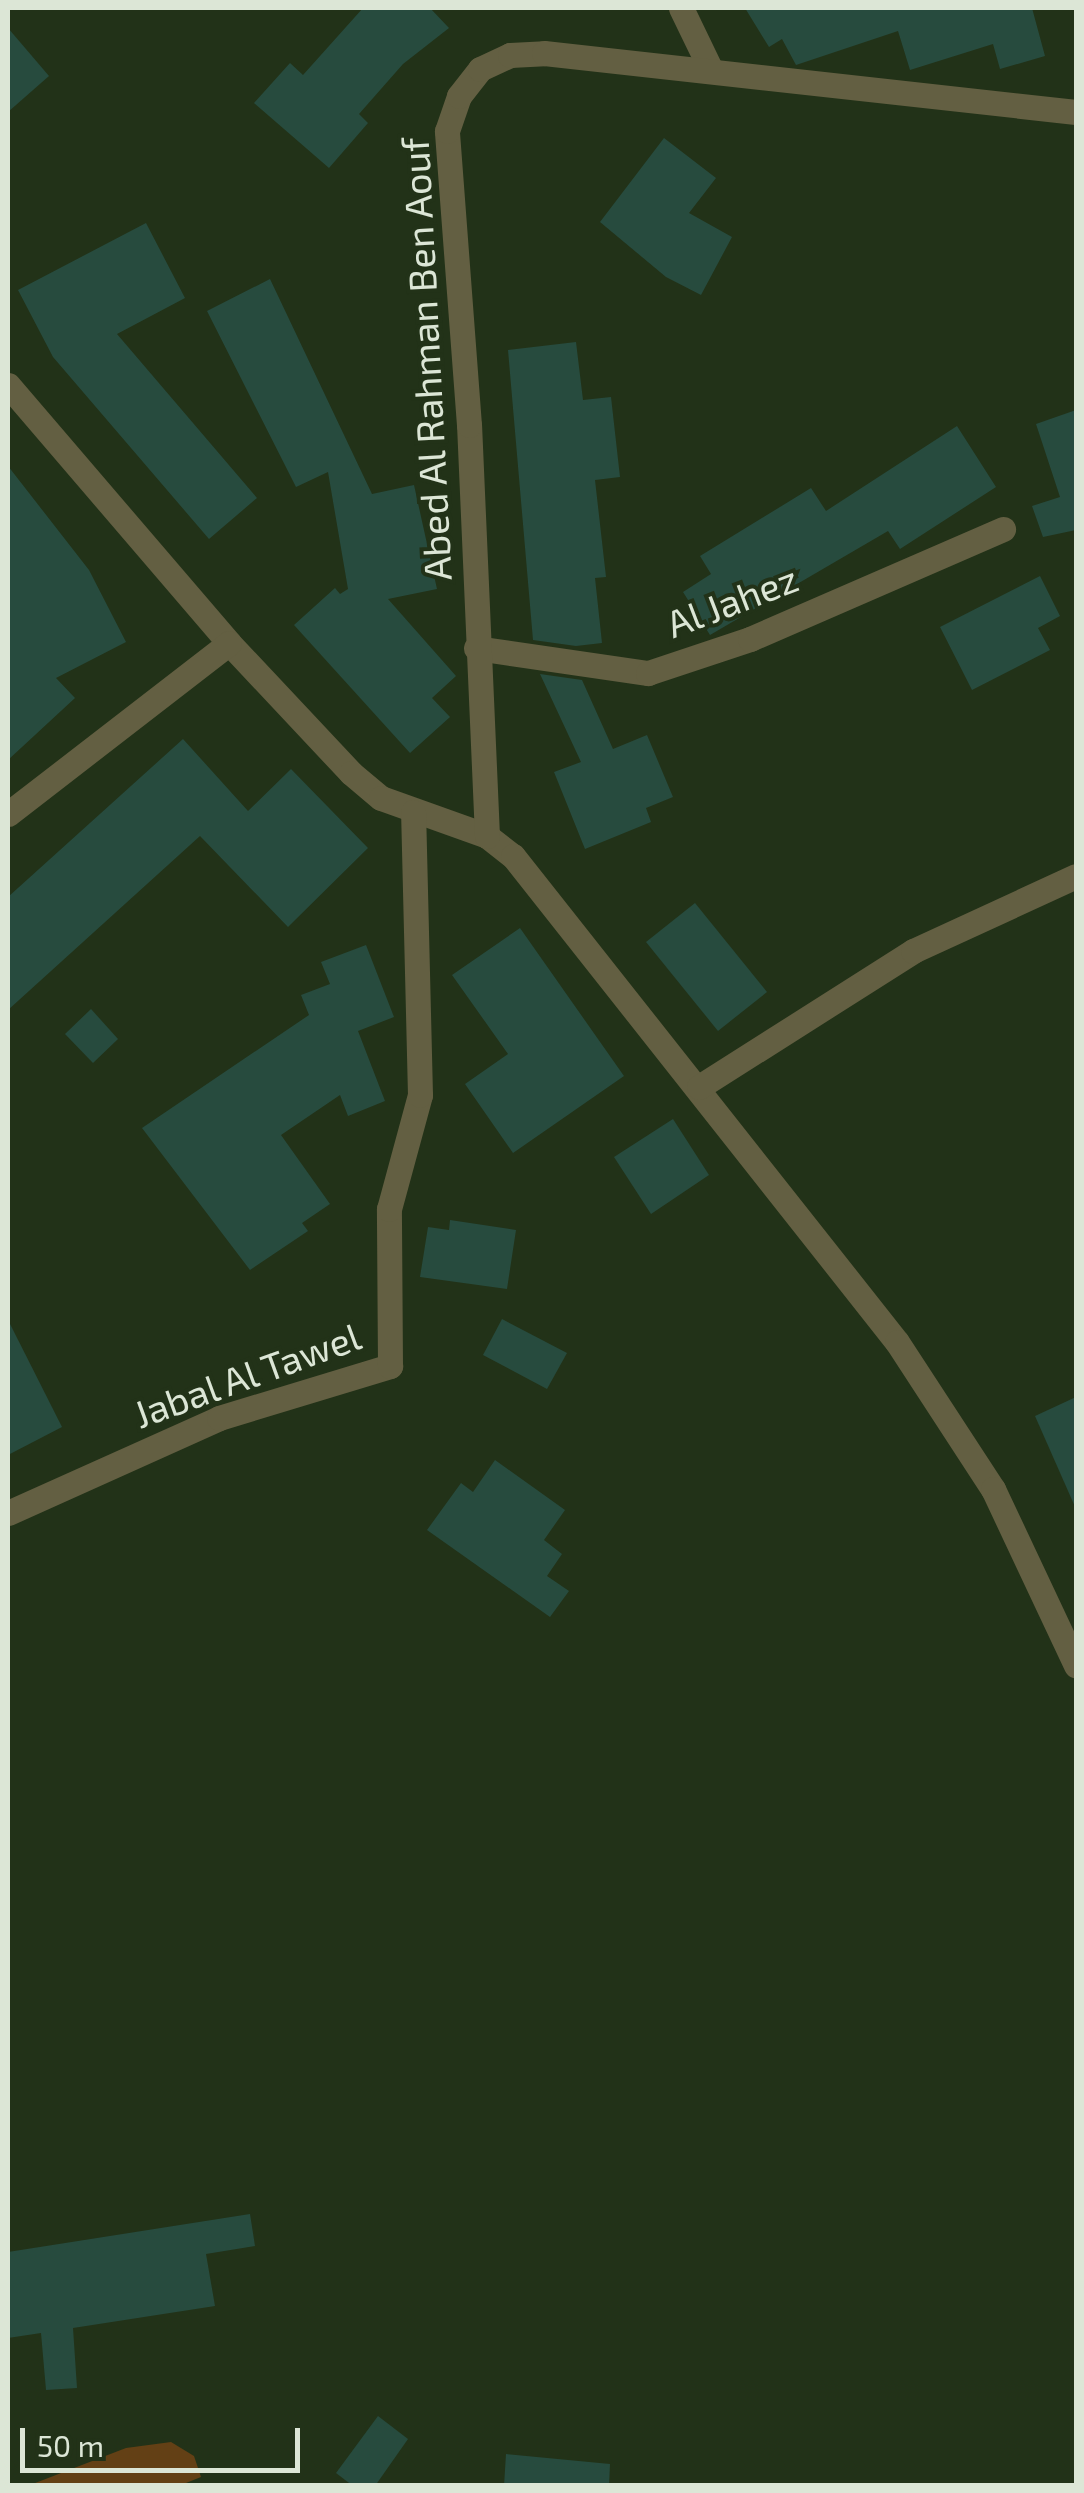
<!DOCTYPE html>
<style>
body{margin:0}
#map{position:relative;width:1084px;height:2493px;overflow:hidden;background:#223218;font-family:"Exo 2",sans-serif}
div>[style]{position:absolute}
[style*='--x']{left:calc(var(--x)*1px);top:calc(var(--y)*1px);width:calc(var(--w)*1px);rotate:calc(var(--a)*1deg)}
.green>*{inset:0;background:#634015}
.building>*{inset:0;background:#274b3e}
.street>*{height:25px;margin:-12.5px;padding:0 12.5px;transform-origin:12.5px;border-radius:12.5px;background:#635f42}
span{translate:-50% -50%;white-space:nowrap;text-align:center;line-height:1.15;-webkit-text-stroke:8px #223218;paint-order:stroke}
.street-label{font-size:38px;color:#dce6d6}
.frame{position:absolute;inset:0;border:10px solid #dce6d6;pointer-events:none}
.scale{position:absolute;left:20px;top:2428px;width:280px;height:45px;box-sizing:border-box;border:5px solid #dce6d6;border-top:0;padding-left:12px;font-size:30px;line-height:35px;white-space:nowrap;color:#dce6d6;-webkit-text-stroke:8px #223218;paint-order:stroke}
</style>
<div id="map">
<div class="green">
<div style="clip-path:polygon(171px 2442px,194px 2456px,201px 2477px,181px 2485px,30px 2485px,126px 2448px)"></div>
</div>
<div class="building">
<div style="clip-path:polygon(363px 8px,430px 8px,449px 28px,403px 64px,359px 114px,368px 123px,329px 168px,254px 103px,290px 63px,303px 75px)"></div>
<div style="clip-path:polygon(745px 8px,1032px 8px,1045px 56px,1000px 69px,993px 44px,910px 70px,898px 31px,796px 65px,782px 39px,769px 47px)"></div>
<div style="clip-path:polygon(8px 28px,49px 76px,8px 112px)"></div>
<div style="clip-path:polygon(664px 138px,716px 178px,689px 213px,732px 237px,701px 295px,666px 277px,600px 222px)"></div>
<div style="clip-path:polygon(146px 223px,185px 298px,117px 334px,257px 498px,209px 539px,53px 357px,18px 290px)"></div>
<div style="clip-path:polygon(270px 279px,372px 494px,414px 485px,437px 589px,388px 599px,456px 676px,432px 698px,450px 717px,410px 753px,294px 625px,335px 588px,340px 594px,348px 589px,328px 472px,296px 487px,207px 311px)"></div>
<div style="clip-path:polygon(576px 342px,583px 400px,611px 397px,620px 477px,595px 480px,606px 577px,595px 578px,602px 643px,576px 646px,533px 640px,508px 350px)"></div>
<div style="clip-path:polygon(1076px 410px,1076px 530px,1043px 537px,1032px 506px,1060px 497px,1036px 424px)"></div>
<div style="clip-path:polygon(957px 426px,996px 487px,900px 549px,888px 531px,710px 635px,683px 592px,711px 574px,700px 556px,811px 488px,826px 511px)"></div>
<div style="clip-path:polygon(8px 466px,89px 570px,126px 642px,56px 678px,75px 698px,8px 760px)"></div>
<div style="clip-path:polygon(1040px 576px,1060px 616px,1038px 628px,1050px 650px,972px 690px,940px 627px)"></div>
<div style="clip-path:polygon(540px 674px,582px 680px,613px 749px,647px 735px,673px 797px,646px 808px,651px 822px,585px 849px,554px 772px,581px 762px)"></div>
<div style="clip-path:polygon(183px 739px,248px 811px,291px 769px,368px 848px,288px 927px,200px 836px,8px 1010px,8px 897px)"></div>
<div style="clip-path:polygon(695px 903px,767px 992px,718px 1031px,646px 942px)"></div>
<div style="clip-path:polygon(520px 928px,624px 1076px,513px 1153px,465px 1084px,508px 1054px,452px 975px)"></div>
<div style="clip-path:polygon(366px 945px,394px 1017px,358px 1031px,385px 1101px,348px 1116px,340px 1095px,281px 1135px,330px 1204px,302px 1223px,308px 1231px,250px 1270px,142px 1128px,309px 1015px,301px 995px,330px 984px,321px 962px)"></div>
<div style="clip-path:polygon(91px 1009px,118px 1039px,93px 1063px,65px 1034px)"></div>
<div style="clip-path:polygon(673px 1119px,709px 1175px,651px 1214px,614px 1157px)"></div>
<div style="clip-path:polygon(450px 1220px,516px 1230px,507px 1289px,420px 1277px,428px 1227px,449px 1230px)"></div>
<div style="clip-path:polygon(502px 1319px,567px 1353px,547px 1389px,483px 1355px)"></div>
<div style="clip-path:polygon(8px 1320px,62px 1427px,8px 1455px)"></div>
<div style="clip-path:polygon(1076px 1397px,1076px 1509px,1035px 1416px)"></div>
<div style="clip-path:polygon(495px 1460px,565px 1510px,544px 1540px,562px 1554px,547px 1576px,569px 1591px,550px 1617px,427px 1530px,461px 1483px,473px 1492px)"></div>
<div style="clip-path:polygon(250px 2214px,255px 2246px,206px 2254px,215px 2306px,73px 2328px,77px 2388px,46px 2390px,41px 2333px,8px 2338px,8px 2252px)"></div>
<div style="clip-path:polygon(378px 2416px,408px 2439px,375px 2486px,353px 2486px,336px 2473px)"></div>
<div style="clip-path:polygon(506px 2454px,610px 2464px,609px 2486px,504px 2486px)"></div>
</div>
<div class="street">
<div style="--x:681;--y:8;--w:69;--a:64.2"></div>
<div style="--x:8;--y:385;--w:340;--a:49.4"></div>
<div style="--x:229;--y:643;--w:178;--a:46.8"></div>
<div style="--x:351;--y:773;--w:39;--a:40"></div>
<div style="--x:381;--y:798;--w:113;--a:19.7"></div>
<div style="--x:487;--y:836;--w:33;--a:38"></div>
<div style="--x:513;--y:856;--w:619;--a:51.69"></div>
<div style="--x:897;--y:1342;--w:176;--a:56.9"></div>
<div style="--x:993;--y:1489;--w:195;--a:64.8"></div>
<div style="--x:476;--y:648;--w:174;--a:8.3"></div>
<div style="--x:648;--y:673;--w:108;--a:-18.4"></div>
<div style="--x:750;--y:639;--w:276;--a:-23.5"></div>
<div style="--x:8;--y:814;--w:279;--a:-37.7"></div>
<div style="--x:487;--y:836;--w:411;--a:-92.5"></div>
<div style="--x:469;--y:425;--w:295;--a:-94.3"></div>
<div style="--x:447;--y:131;--w:37;--a:-71"></div>
<div style="--x:459;--y:96;--w:34;--a:-52"></div>
<div style="--x:480;--y:69;--w:33;--a:-25"></div>
<div style="--x:510;--y:55;--w:34;--a:-3"></div>
<div style="--x:544;--y:53;--w:535;--a:6.33"></div>
<div style="--x:699;--y:1087;--w:254;--a:-32.4"></div>
<div style="--x:913;--y:951;--w:179;--a:-24.7"></div>
<div style="--x:8;--y:1513;--w:231;--a:-24.2"></div>
<div style="--x:219;--y:1418;--w:179;--a:-16.9"></div>
<div style="--x:390;--y:1366;--w:157;--a:-90.4"></div>
<div style="--x:389;--y:1209;--w:118;--a:-74.8"></div>
<div style="--x:420;--y:1095;--w:283;--a:-91.4"></div>
</div>
<div class="street-label">
<span style="left:426px;top:359px;rotate:-93deg">Abed Al Rahman Ben Aouf</span>
<span style="left:732px;top:601px;rotate:-21deg">Al Jahez</span>
<span style="left:247px;top:1375px;rotate:-20deg">Jabal Al Tawel</span>
</div>
<div class="frame"></div>
<div class="scale">50 m</div>
</div>
